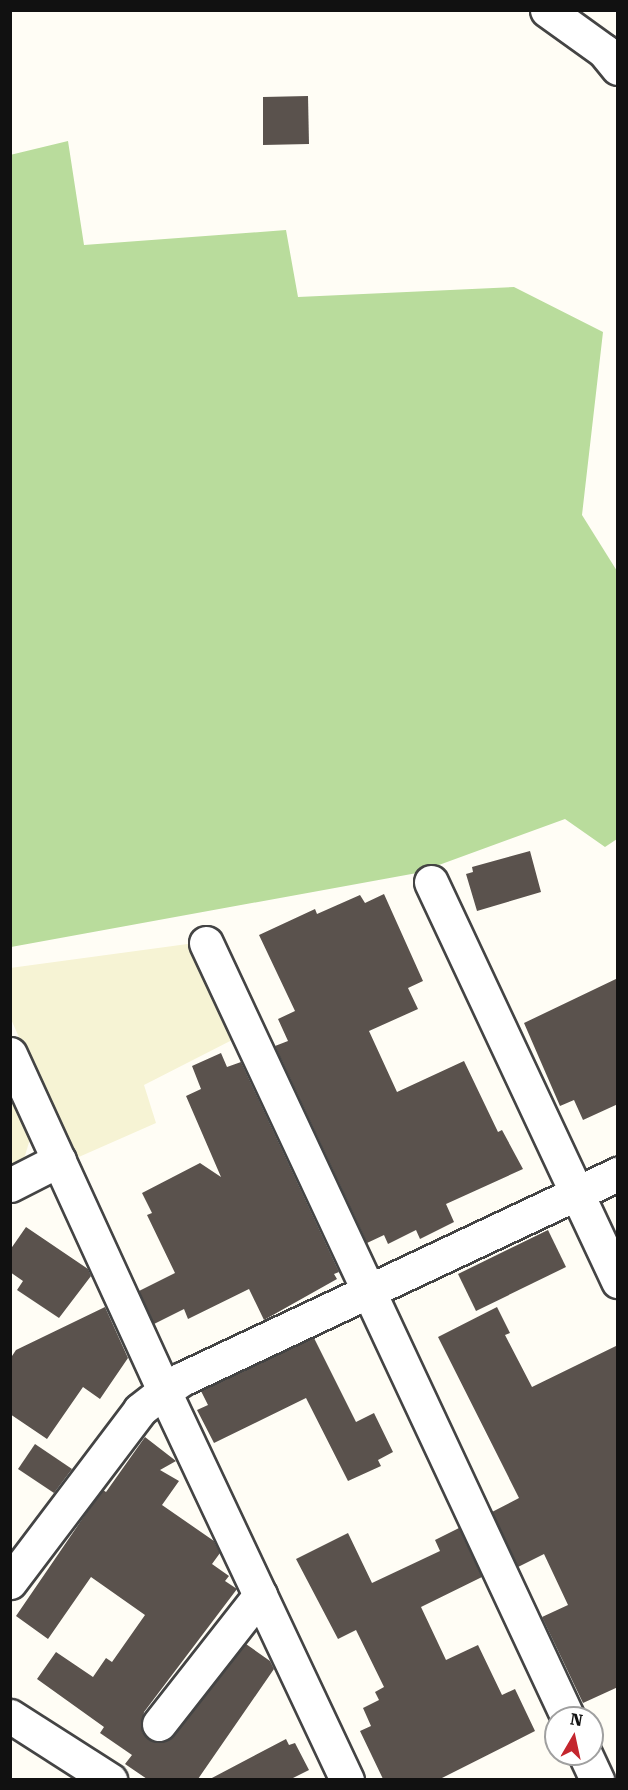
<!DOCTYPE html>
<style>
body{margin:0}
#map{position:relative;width:628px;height:1790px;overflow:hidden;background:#fffdf5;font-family:"Roboto Serif",serif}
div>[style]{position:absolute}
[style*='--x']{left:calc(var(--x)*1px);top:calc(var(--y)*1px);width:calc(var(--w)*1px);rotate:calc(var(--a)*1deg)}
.farmland>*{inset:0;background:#f6f3d4}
.forest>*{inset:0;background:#b9dc9c}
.building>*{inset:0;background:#5a524d}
.roads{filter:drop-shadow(2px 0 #444) drop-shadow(-2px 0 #444) drop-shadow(0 2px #444) drop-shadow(0 -2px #444)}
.minor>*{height:33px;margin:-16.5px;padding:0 16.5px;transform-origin:16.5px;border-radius:16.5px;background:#fff}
span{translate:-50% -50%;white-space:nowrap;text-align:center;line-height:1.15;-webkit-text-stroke:6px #fff;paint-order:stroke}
.frame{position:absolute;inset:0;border:12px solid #111;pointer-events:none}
.north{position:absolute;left:544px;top:1706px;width:60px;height:60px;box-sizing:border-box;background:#fff;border:2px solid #a0a0a0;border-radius:50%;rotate:9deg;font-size:16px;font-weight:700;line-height:24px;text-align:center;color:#111}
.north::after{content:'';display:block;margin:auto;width:21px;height:27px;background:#c4262e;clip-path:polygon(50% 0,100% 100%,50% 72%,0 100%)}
</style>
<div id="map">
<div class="farmland">
<div style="clip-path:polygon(195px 943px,236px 1038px,144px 1085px,156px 1123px,72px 1160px,11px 1019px,10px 968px)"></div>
<div style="clip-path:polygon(10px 1090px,30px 1139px,24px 1159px,11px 1166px)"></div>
</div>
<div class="forest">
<div style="clip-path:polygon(68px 141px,84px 245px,286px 230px,298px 297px,514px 287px,603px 332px,582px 515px,617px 571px,617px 839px,605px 847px,565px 819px,417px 873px,11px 947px,10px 155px)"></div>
</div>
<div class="building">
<div style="clip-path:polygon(308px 96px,309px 144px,263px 145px,263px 97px)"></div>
<div style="clip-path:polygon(530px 851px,541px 892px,477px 911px,466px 874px,473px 872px,472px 867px)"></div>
<div style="clip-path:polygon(384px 894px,423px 981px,408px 988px,418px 1009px,369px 1031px,397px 1092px,464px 1061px,498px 1132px,502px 1130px,523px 1169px,446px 1204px,454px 1222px,420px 1239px,416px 1230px,388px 1244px,384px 1235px,367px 1243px,275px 1046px,288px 1041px,278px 1019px,295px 1011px,259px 935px,315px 909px,317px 914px,360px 895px,365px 903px)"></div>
<div style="clip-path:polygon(618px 978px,618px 1104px,583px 1120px,574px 1100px,560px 1106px,524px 1023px)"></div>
<div style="clip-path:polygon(221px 1053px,227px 1067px,241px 1062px,339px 1272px,334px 1274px,337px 1279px,264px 1320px,249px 1289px,188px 1319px,184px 1309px,154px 1324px,139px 1291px,175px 1273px,147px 1215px,152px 1213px,142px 1193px,200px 1163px,221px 1177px,186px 1096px,201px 1089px,192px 1066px)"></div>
<div style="clip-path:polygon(26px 1227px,88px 1269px,91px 1276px,59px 1318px,17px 1290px,23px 1281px,10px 1272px,10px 1250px)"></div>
<div style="clip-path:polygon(548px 1230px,566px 1267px,476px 1311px,458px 1274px)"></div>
<div style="clip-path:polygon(105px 1307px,128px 1358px,100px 1399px,83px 1387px,47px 1439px,10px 1414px,10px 1359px,16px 1350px)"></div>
<div style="clip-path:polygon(497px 1307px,510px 1333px,505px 1335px,532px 1387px,618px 1345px,618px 1687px,583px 1703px,542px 1617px,568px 1605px,544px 1554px,518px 1567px,492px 1512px,519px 1498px,438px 1337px)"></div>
<div style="clip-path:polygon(314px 1338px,356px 1422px,374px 1413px,393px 1452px,378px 1460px,381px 1466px,348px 1481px,306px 1398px,214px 1443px,197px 1410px,208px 1405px,201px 1391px)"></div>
<div style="clip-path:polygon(145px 1437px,176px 1461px,160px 1470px,179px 1481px,162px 1505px,214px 1541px,220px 1553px,212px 1564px,229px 1576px,225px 1581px,237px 1589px,144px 1712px,142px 1732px,157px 1743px,173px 1736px,246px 1644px,270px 1661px,274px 1669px,198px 1779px,147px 1779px,125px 1764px,132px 1755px,100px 1733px,104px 1727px,37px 1679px,56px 1652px,93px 1677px,106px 1658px,112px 1662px,145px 1615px,91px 1577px,48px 1639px,16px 1616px,85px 1515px,103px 1490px,106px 1492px)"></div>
<div style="clip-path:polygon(35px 1444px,72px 1469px,54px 1493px,18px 1469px)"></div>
<div style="clip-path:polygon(459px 1528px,482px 1577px,421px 1607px,446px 1660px,478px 1645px,502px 1695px,515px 1689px,535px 1731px,440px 1779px,383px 1779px,360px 1731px,371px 1726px,363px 1708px,379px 1700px,375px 1692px,384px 1687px,356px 1630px,338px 1639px,296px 1559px,348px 1533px,372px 1583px,440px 1551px,435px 1540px)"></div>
<div style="clip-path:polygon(286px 1739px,289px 1745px,295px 1743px,309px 1770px,291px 1779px,210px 1779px)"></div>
</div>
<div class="roads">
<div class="minor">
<div style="--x:547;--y:10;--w:70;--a:35.7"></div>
<div style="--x:604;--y:51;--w:22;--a:51"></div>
<div style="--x:431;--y:882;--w:441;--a:64.9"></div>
<div style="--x:206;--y:943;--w:855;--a:64.96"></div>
<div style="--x:10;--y:1054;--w:371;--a:65.4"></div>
<div style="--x:164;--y:1391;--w:31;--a:142"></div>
<div style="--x:140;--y:1410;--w:216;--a:127.1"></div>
<div style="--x:10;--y:1185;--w:55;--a:-27"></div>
<div style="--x:10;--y:1716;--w:119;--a:32.6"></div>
<div style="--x:159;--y:1724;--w:164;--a:-51.9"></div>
<div style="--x:585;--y:1754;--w:29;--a:65"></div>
<div style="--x:347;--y:1780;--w:430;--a:-115.2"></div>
<div style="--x:164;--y:1391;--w:22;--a:-34"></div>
<div style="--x:182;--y:1379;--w:482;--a:-25.2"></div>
</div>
</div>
<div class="frame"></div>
<div class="north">N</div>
</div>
